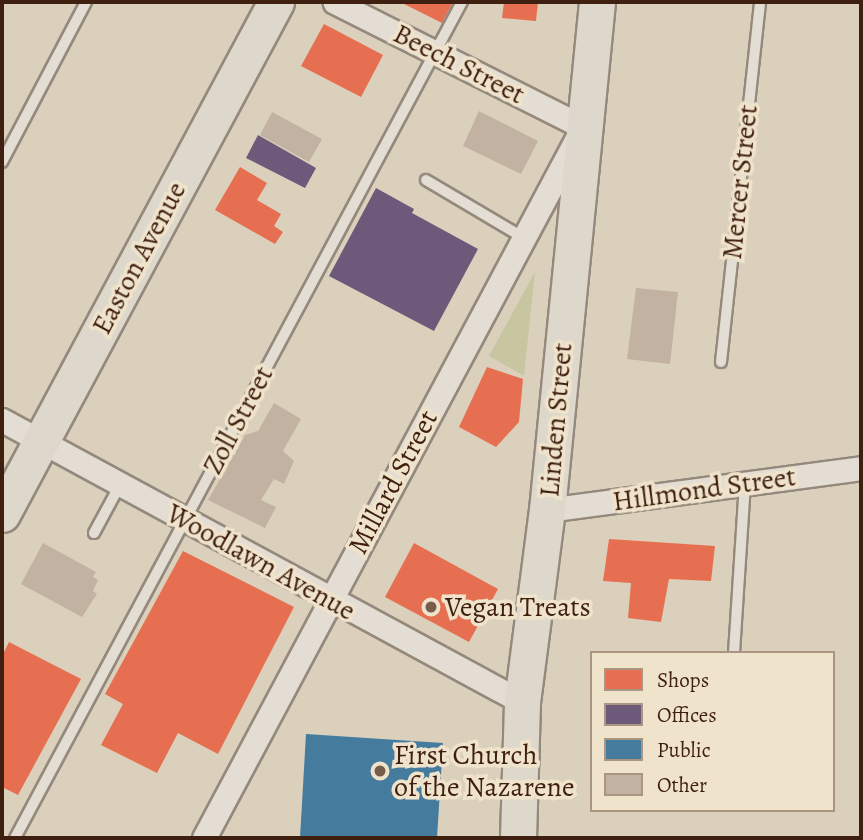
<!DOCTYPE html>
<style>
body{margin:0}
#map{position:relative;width:863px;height:840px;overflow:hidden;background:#dbd0bc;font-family:Alegreya,serif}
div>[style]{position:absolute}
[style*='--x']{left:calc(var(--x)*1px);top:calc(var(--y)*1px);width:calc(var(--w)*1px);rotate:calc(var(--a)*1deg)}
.green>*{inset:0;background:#c7c6a1}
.shops>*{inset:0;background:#e76f51}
.offices>*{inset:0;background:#6d597a}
.public>*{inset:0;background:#457b9d}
.building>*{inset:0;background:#c2b2a1}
.roads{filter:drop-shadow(2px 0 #94897c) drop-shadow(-2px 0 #94897c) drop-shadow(0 2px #94897c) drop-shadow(0 -2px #94897c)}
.lane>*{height:10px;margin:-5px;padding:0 5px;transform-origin:5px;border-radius:5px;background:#e3ddd3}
.street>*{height:23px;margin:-11.5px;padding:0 11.5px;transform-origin:11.5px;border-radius:11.5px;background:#e3ddd3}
.primary>*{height:35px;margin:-17.5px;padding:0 17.5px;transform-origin:17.5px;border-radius:17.5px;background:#ded8cc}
.dots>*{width:19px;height:19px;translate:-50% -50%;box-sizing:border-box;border:4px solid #f0e3cb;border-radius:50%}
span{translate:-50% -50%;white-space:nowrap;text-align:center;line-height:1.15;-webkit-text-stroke:7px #f0e3cb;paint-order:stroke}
.street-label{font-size:28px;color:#3f1f10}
.poi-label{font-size:28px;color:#3f1f10}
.left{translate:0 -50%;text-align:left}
.frame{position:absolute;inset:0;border:4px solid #3f1f10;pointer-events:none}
.legend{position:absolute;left:590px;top:651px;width:245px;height:161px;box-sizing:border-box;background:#f0e3cb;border:2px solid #a99580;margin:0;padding:9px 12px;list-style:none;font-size:21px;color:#3f1f10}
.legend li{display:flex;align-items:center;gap:14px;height:35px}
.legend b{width:35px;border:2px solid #a99580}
</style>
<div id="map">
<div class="green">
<div style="clip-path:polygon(535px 272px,524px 376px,489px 356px)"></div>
</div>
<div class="shops">
<div style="clip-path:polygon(400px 2px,453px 2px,442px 23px)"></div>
<div style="clip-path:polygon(504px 2px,538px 2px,536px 21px,502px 18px)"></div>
<div style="clip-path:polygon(324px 24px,383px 55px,361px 97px,301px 66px)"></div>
<div style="clip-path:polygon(240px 167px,267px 183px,257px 200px,281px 214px,274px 226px,283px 232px,275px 244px,215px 210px)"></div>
<div style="clip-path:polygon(487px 367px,523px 379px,519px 422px,496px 447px,459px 427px)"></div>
<div style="clip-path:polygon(609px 539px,715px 546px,711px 581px,669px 579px,661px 622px,628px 618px,631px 583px,603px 581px)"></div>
<div style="clip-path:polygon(414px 543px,498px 589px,469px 642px,385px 597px)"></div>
<div style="clip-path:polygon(183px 551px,294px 607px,218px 754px,178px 733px,157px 773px,101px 745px,123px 704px,105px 694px)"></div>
<div style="clip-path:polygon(9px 642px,81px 679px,18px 795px,2px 787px,2px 656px)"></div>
</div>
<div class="offices">
<div style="clip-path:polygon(258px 135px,316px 168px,305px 188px,246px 158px)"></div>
<div style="clip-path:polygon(376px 188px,414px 209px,412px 213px,478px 249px,434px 331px,329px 276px)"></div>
</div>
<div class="public">
<div style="clip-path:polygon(306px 734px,443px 743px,437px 838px,300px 838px)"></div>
</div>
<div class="building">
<div style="clip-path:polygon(479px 111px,538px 141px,521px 174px,463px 146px)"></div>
<div style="clip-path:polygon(272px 112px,322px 139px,309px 162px,260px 135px)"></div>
<div style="clip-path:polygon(636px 288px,678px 292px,670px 364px,627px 359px)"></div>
<div style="clip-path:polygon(274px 403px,301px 419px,283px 451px,294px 461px,284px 484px,274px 479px,261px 500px,276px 507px,265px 528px,208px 500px,245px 435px,258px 431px)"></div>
<div style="clip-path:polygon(43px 543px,96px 572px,93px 577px,98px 580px,93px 591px,97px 594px,82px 617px,21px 584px)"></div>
</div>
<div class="roads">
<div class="lane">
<div style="--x:2;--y:162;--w:181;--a:-62.3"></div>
<div style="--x:426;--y:180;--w:114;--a:30.6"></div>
<div style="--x:721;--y:362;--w:362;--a:-83.8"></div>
<div style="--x:94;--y:533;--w:55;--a:-61.6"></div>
<div style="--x:734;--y:653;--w:170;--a:-86.3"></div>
<div style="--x:15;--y:838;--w:948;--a:-61.87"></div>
</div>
<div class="street">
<div style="--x:2;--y:420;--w:592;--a:28.47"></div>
<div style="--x:547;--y:510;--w:317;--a:-7.6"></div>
<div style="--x:204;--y:838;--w:806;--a:-61.94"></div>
<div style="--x:583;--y:127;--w:278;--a:-153.3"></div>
</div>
<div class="primary">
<div style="--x:2;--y:514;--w:581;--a:-61.85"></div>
<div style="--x:518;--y:838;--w:136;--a:-88.3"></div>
<div style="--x:522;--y:702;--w:194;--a:-82.6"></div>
<div style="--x:547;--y:510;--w:510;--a:-84.38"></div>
</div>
</div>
<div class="dots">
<div style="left:431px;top:607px;background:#765d4c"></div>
<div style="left:380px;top:771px;background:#765d4c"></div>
</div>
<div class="street-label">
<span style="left:459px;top:64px;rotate:27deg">Beech Street</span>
<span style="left:740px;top:182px;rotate:-84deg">Mercer Street</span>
<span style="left:139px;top:258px;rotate:-62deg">Easton Avenue</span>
<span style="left:238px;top:420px;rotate:-62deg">Zoll Street</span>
<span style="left:556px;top:420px;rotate:-85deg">Linden Street</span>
<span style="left:393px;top:482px;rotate:-62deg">Millard Street</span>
<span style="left:704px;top:489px;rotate:-8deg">Hillmond Street</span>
<span style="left:261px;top:562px;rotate:29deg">Woodlawn Avenue</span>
</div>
<div class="poi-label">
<span class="left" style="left:445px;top:607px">Vegan Treats</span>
<span class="left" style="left:394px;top:771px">First Church<br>of the Nazarene</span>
</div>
<div class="frame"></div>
<ul class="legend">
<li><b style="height:19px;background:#e76f51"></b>Shops</li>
<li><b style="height:19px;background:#6d597a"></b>Offices</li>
<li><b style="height:19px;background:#457b9d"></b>Public</li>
<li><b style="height:19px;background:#c2b2a1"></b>Other</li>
</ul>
</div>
